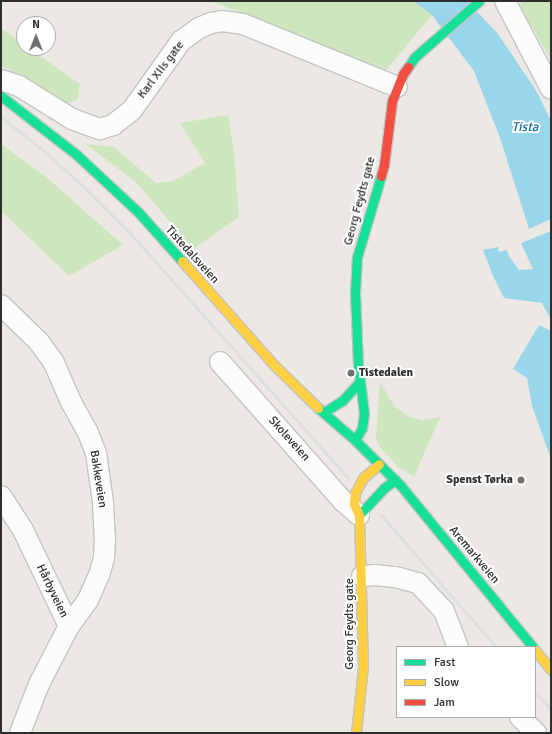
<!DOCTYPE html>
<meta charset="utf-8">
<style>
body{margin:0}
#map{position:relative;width:552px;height:734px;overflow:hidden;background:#ece8e4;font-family:Signika,sans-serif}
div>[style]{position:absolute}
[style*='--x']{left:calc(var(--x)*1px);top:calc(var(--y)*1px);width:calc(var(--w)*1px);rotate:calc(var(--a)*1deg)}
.green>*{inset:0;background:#cee6be}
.water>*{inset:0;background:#99d6ec}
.roads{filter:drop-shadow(1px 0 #c5c4c5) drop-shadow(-1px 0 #c5c4c5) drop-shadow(0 1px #c5c4c5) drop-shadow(0 -1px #c5c4c5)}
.street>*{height:20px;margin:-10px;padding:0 10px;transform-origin:10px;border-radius:10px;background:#fcfcfb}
.fast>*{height:9px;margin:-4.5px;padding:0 4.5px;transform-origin:4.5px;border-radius:4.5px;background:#16e098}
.slow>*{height:9px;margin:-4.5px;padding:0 4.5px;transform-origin:4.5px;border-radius:4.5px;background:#ffcf43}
.jam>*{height:9px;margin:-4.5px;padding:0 4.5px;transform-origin:4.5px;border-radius:4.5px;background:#f24e42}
.rail>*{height:3px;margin:-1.5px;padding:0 1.5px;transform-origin:1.5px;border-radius:1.5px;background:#dfdfe1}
.dots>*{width:11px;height:11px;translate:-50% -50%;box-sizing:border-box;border:2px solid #fff;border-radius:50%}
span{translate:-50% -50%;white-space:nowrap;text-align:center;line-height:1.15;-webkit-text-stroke:4px #fff;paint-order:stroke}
.street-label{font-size:12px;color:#2e2e2e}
.poi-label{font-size:12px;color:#2e2e2e;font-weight:700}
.left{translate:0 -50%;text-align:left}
.right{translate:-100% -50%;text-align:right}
.water-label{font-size:13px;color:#0d6fa3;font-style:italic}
.frame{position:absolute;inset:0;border:2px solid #2e2e2e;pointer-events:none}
.legend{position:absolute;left:396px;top:646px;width:140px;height:72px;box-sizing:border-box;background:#fff;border:1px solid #ababab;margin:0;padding:5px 7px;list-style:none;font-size:12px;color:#2e2e2e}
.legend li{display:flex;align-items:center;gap:8px;height:20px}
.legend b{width:20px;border:1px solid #ababab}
.north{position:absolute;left:16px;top:16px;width:40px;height:40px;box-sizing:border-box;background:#fff;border:1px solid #ababab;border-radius:50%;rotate:0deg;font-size:11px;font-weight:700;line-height:16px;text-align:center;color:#2e2e2e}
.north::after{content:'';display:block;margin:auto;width:14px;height:18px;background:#706f6e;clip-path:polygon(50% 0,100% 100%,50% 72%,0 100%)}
</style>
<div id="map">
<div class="green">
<div style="clip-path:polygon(211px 1px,413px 1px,432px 15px,386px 70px)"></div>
<div style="clip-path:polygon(520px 1px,551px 1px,551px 60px,521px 8px)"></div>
<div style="clip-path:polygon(1px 28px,24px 45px,24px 48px,29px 48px,80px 84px,78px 99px,67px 104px,1px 65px)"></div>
<div style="clip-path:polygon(228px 115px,234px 151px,239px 217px,193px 249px,138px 184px,86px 144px,114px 147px,156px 183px,173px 181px,205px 163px,180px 123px)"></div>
<div style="clip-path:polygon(1px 144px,45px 176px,123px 245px,69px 276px,1px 211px)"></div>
<div style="clip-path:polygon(380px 382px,394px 406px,409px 417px,423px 420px,440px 417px,414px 477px,398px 467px,379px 446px,376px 438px)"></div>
</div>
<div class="water">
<div style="clip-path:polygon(413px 1px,467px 1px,498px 34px,537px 92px,551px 121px,551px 219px,529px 229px,500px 138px,474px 71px,432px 15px)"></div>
<div style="clip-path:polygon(551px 231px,551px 320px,542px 303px,504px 298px,493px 276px,483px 250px,498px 247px,499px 252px,507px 250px,509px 256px,519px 270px,533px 269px,521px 243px)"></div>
<div style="clip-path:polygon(539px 325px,551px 331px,551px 459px,532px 406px,527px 378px,513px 369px)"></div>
</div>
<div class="roads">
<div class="street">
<div style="--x:505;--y:1;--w:99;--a:62.4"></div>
<div style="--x:1;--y:80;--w:19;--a:18"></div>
<div style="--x:19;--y:86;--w:62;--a:31.9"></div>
<div style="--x:72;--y:119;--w:30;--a:20"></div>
<div style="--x:100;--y:129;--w:14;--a:-17"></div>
<div style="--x:113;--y:125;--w:24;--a:-38"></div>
<div style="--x:132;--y:110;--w:85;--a:-54.6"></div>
<div style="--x:181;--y:41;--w:22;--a:-36"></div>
<div style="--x:199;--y:28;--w:13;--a:-23"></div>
<div style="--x:211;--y:23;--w:11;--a:-10"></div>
<div style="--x:222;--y:21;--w:21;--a:8"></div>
<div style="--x:243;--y:24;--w:166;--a:22.2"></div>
<div style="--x:1;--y:305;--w:53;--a:44.2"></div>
<div style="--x:39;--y:342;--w:26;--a:54"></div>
<div style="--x:54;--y:363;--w:43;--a:66.4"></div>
<div style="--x:71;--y:402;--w:35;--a:61"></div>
<div style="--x:88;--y:433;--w:22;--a:68"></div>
<div style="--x:96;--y:453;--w:50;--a:82"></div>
<div style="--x:103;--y:503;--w:35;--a:87"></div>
<div style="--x:105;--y:538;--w:20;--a:93"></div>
<div style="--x:104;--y:558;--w:18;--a:106"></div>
<div style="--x:99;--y:575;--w:27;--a:114"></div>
<div style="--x:88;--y:600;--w:32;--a:126"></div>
<div style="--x:220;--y:362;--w:187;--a:48.5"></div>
<div style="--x:344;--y:502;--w:20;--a:41"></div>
<div style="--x:1;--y:496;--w:40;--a:57.1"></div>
<div style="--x:23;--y:530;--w:106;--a:64.4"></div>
<div style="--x:69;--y:626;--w:65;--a:117.3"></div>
<div style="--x:39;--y:684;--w:53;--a:111.2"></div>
<div style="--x:362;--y:576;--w:13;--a:-4"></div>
<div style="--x:375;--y:575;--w:20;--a:6"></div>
<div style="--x:395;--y:577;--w:24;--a:15"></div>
<div style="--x:418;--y:583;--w:38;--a:47"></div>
<div style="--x:444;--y:611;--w:39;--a:69"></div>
<div style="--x:520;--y:717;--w:23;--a:45"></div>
</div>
<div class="fast">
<div style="--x:408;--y:67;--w:12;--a:-55"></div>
<div style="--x:415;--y:57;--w:85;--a:-41.2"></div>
<div style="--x:1;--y:96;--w:96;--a:37.8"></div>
<div style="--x:77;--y:155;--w:85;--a:43.1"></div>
<div style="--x:139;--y:213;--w:64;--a:48.1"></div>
<div style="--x:318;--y:408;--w:49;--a:40.9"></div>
<div style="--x:355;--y:440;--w:65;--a:45"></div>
<div style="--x:401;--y:486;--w:208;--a:50.7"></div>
<div style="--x:324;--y:412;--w:22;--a:-32"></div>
<div style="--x:343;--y:400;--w:25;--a:-48"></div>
<div style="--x:355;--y:440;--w:14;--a:-60"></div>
<div style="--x:362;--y:428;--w:15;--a:-82"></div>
<div style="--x:364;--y:413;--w:48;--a:-97.1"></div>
<div style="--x:358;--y:365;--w:72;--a:-92.4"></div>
<div style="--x:355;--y:293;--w:36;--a:-87"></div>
<div style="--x:357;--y:257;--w:84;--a:-73.5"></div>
<div style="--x:359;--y:515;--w:37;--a:-47"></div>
<div style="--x:384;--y:488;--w:14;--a:-36"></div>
</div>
<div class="slow">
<div style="--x:182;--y:261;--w:137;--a:48.5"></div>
<div style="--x:273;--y:364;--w:63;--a:44.4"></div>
<div style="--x:535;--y:650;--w:26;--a:51"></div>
<div style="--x:356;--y:733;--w:67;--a:-84"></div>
<div style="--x:363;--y:666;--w:151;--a:-91.5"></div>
<div style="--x:359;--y:515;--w:12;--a:-114"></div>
<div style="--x:354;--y:504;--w:11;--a:-85"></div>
<div style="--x:355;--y:493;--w:17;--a:-62"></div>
<div style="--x:363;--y:478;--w:21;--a:-41"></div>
</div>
<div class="jam">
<div style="--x:381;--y:176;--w:11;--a:-75"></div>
<div style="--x:384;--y:165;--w:64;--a:-82.9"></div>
<div style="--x:392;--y:101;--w:29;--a:-68"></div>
<div style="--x:403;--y:74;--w:9;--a:-54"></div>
</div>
</div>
<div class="rail">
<div style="--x:1;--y:117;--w:55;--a:38.3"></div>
<div style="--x:44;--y:151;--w:54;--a:42"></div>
<div style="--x:84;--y:187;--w:65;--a:45"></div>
<div style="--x:130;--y:233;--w:328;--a:48.3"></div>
<div style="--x:381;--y:515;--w:175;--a:48.9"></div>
<div style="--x:535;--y:692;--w:24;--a:48"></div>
</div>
<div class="dots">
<div style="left:351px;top:373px;background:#706f6e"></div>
<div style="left:521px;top:480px;background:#706f6e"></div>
</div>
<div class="street-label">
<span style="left:161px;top:70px;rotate:-53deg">Karl XIIs gate</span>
<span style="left:360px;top:201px;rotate:-75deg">Georg Feydts gate</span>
<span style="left:192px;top:255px;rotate:48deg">Tistedalsveien</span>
<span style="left:289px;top:439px;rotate:48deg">Skoleveien</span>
<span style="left:98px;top:479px;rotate:81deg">Bakkeveien</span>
<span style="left:474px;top:555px;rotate:50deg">Aremarkveien</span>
<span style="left:52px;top:591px;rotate:64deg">Hårbyveien</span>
<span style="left:350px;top:624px;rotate:-90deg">Georg Feydts gate</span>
</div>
<div class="poi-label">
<span class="left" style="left:359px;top:373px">Tistedalen</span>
<span class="right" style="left:513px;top:480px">Spenst Tørka</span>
</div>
<div class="water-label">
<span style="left:525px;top:127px">Tista</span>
</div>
<div class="frame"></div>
<ul class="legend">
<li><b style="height:5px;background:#16e098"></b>Fast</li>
<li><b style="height:5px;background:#ffcf43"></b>Slow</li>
<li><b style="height:5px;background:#f24e42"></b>Jam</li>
</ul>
<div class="north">N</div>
</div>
